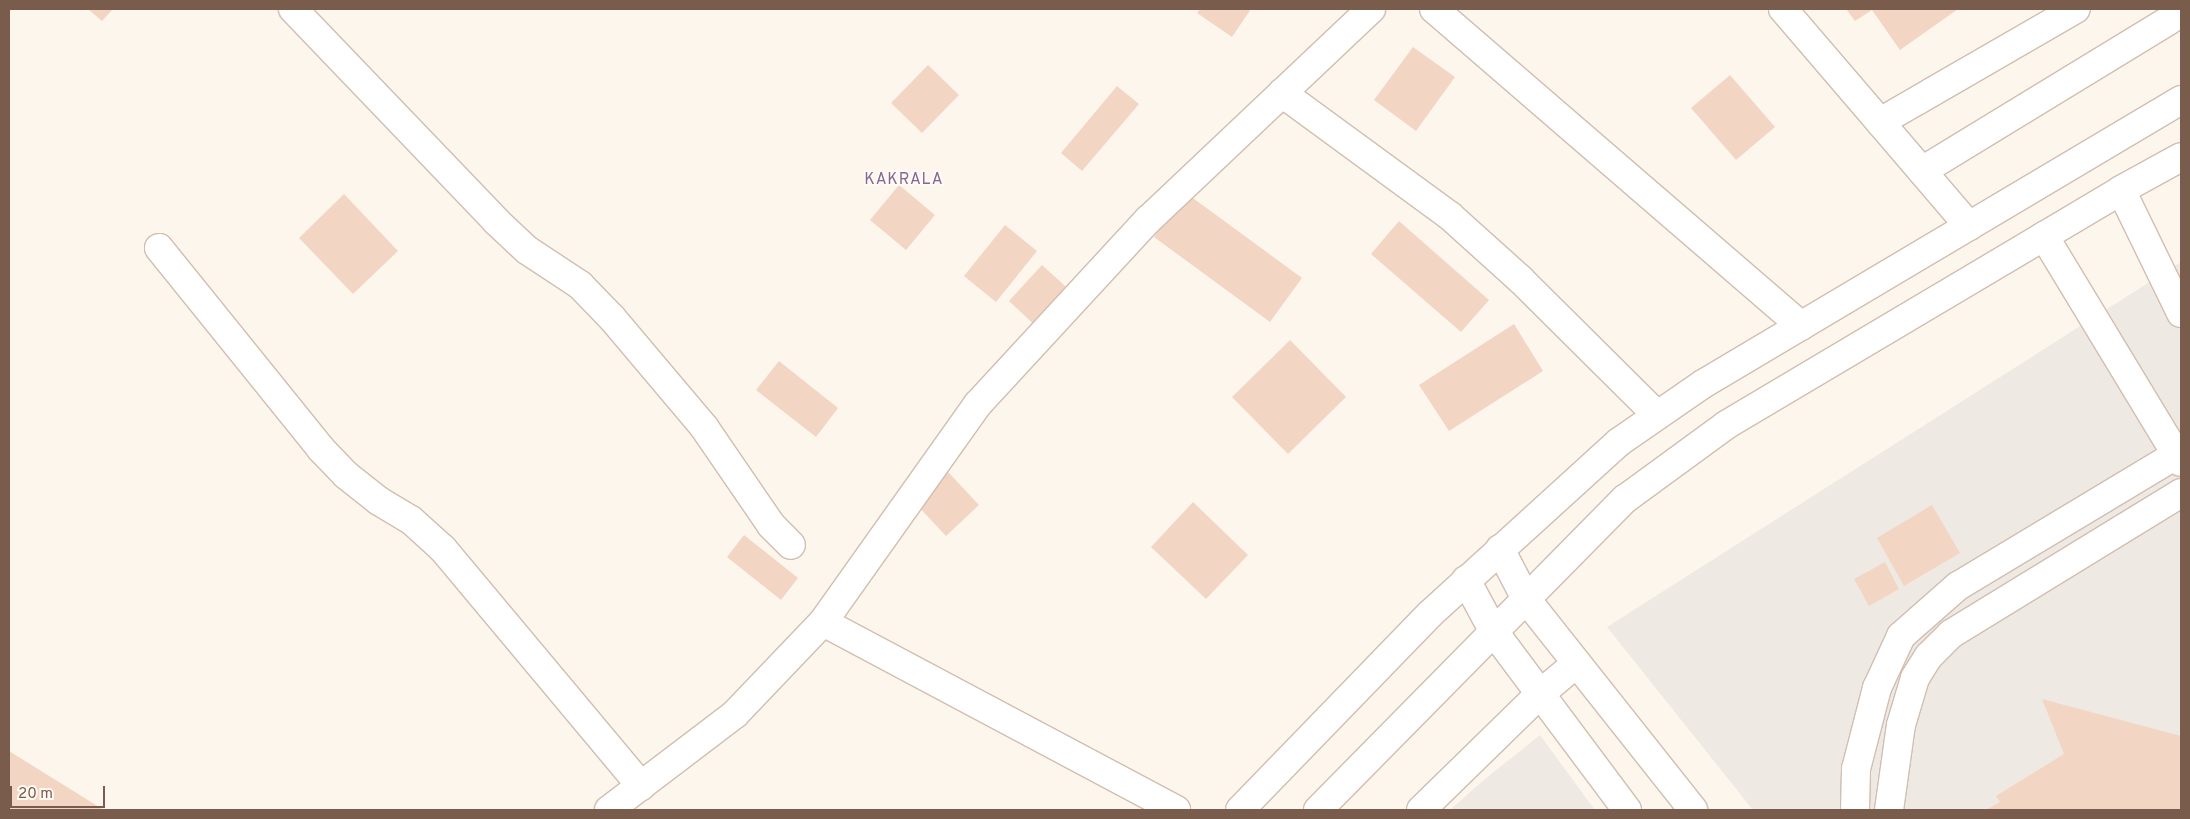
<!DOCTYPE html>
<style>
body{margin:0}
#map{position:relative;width:2190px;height:819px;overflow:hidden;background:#fdf6ec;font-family:Overpass,sans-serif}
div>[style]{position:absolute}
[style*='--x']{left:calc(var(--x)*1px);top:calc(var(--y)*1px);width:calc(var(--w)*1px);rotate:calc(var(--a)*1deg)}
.industrial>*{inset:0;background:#efe9e4}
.building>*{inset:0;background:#f3d5c3}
.roads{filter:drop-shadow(1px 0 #d1beb0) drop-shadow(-1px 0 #d1beb0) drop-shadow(0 1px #d1beb0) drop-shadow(0 -1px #d1beb0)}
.minor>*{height:28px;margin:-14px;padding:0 14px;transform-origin:14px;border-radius:14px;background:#fff}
span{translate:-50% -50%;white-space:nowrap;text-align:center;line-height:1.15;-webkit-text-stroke:4px #fffaf3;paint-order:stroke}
.quarter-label{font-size:16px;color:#846695;letter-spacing:1px}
.frame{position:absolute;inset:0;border:10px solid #7a5c4d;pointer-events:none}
.scale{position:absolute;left:10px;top:786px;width:95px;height:22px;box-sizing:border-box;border:2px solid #7a5c4d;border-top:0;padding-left:6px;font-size:15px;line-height:18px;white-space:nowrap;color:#7a5c4d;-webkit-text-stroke:4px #fffaf3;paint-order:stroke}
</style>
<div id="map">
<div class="industrial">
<div style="clip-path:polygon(2181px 262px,2181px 810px,1753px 810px,1607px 627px)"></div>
<div style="clip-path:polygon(1540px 735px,1595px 810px,1450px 810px,1485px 779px)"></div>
</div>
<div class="building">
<div style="clip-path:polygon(88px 9px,113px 9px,102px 21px)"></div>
<div style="clip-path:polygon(1200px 9px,1251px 9px,1232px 37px,1197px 13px)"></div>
<div style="clip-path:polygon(1846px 9px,1958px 9px,1900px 50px,1872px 10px,1855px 21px)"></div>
<div style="clip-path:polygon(1413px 47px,1455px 77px,1416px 131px,1374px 100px)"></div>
<div style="clip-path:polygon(928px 65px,959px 95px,922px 133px,891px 103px)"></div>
<div style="clip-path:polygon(1730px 75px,1775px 127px,1736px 160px,1691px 108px)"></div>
<div style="clip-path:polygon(1117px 86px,1139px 104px,1082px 171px,1061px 153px)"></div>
<div style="clip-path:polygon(899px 185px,935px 215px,906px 250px,870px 220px)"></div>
<div style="clip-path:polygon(1186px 193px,1302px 278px,1270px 322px,1154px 237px)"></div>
<div style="clip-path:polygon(344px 194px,398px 251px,353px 294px,299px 238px)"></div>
<div style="clip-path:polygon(1399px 221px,1489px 300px,1461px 332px,1371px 254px)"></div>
<div style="clip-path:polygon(1005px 225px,1037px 251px,996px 302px,964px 276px)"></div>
<div style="clip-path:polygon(1042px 265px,1075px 295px,1042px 332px,1009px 301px)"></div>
<div style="clip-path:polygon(1514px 324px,1543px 371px,1449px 431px,1419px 385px)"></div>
<div style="clip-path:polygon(1290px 340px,1346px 397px,1288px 454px,1232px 397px)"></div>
<div style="clip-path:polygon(779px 361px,838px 408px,816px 437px,756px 390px)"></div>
<div style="clip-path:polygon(934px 457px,979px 505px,946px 536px,901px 488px)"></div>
<div style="clip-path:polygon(1193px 502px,1248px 555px,1206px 599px,1151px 547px)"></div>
<div style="clip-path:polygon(1932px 505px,1960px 553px,1904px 586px,1877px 538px)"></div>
<div style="clip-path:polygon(744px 535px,798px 578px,781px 600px,727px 557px)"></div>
<div style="clip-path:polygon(1885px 562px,1899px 589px,1869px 606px,1854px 579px)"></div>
<div style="clip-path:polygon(2042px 699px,2181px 736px,2181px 810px,1986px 810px,2000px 802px,1996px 796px,2064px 754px)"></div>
<div style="clip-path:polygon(9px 751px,104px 810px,9px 810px)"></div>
</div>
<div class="roads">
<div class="minor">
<div style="--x:293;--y:9;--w:294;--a:46.2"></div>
<div style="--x:496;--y:221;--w:42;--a:43.1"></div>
<div style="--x:527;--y:250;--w:64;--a:33.4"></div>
<div style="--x:580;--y:285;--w:46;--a:45.9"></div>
<div style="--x:612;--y:318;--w:143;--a:49.8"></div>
<div style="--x:704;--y:427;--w:119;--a:55.6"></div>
<div style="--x:771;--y:525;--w:28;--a:45"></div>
<div style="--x:1434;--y:9;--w:485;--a:40.8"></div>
<div style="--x:1783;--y:9;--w:286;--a:49.4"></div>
<div style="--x:1282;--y:93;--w:208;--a:36.2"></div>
<div style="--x:1450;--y:216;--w:94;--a:42"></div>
<div style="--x:1520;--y:279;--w:193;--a:44.8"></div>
<div style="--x:1880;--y:122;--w:226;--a:-30"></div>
<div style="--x:1922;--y:171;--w:303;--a:-31.4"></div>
<div style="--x:2121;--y:190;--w:137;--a:64"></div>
<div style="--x:2044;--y:236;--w:264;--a:58.8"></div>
<div style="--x:159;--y:248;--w:258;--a:51.1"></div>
<div style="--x:321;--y:449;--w:36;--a:46"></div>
<div style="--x:346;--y:475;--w:42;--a:38.2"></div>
<div style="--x:379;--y:501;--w:37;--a:31"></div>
<div style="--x:411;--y:520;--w:43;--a:42.2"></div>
<div style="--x:443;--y:549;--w:309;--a:50.1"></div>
<div style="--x:1500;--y:549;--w:56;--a:62.5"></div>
<div style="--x:1526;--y:599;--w:269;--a:51.6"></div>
<div style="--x:1466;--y:580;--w:59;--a:61.7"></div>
<div style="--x:1494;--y:632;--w:222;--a:53.2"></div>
<div style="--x:823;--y:622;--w:267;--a:-54.6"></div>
<div style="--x:978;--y:404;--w:251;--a:-47.3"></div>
<div style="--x:1148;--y:220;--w:307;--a:-43.4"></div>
<div style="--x:609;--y:810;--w:158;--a:-37.3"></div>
<div style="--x:735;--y:714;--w:127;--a:-46.3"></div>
<div style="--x:823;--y:622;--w:400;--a:28"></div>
<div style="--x:1240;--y:810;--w:273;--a:-45.9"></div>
<div style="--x:1430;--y:614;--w:256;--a:-42.3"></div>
<div style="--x:1619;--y:442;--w:102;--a:-34.6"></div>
<div style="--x:1703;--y:384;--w:556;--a:-30.72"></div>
<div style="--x:1318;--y:810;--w:437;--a:-45.4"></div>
<div style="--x:1625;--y:499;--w:125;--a:-36.2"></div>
<div style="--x:1726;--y:425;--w:460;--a:-30.7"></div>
<div style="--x:2121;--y:190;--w:68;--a:-28.8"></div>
<div style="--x:1421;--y:810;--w:166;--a:-44.3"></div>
<div style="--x:1540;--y:694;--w:48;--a:-40"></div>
<div style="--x:1855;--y:810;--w:41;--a:-88.6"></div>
<div style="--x:1856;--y:769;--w:84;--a:-75.5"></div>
<div style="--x:1877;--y:688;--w:57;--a:-65.2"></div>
<div style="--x:1901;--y:636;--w:76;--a:-41.3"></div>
<div style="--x:1958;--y:586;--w:260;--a:-31"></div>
<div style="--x:1889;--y:810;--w:86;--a:-82"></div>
<div style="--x:1901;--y:725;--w:49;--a:-73.4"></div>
<div style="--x:1915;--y:678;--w:26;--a:-58"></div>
<div style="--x:1929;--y:656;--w:31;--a:-45"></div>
<div style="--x:1951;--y:634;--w:270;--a:-31.5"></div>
</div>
</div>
<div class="quarter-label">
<span style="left:904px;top:180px">KAKRALA</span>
</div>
<div class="frame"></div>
<div class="scale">20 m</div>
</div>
